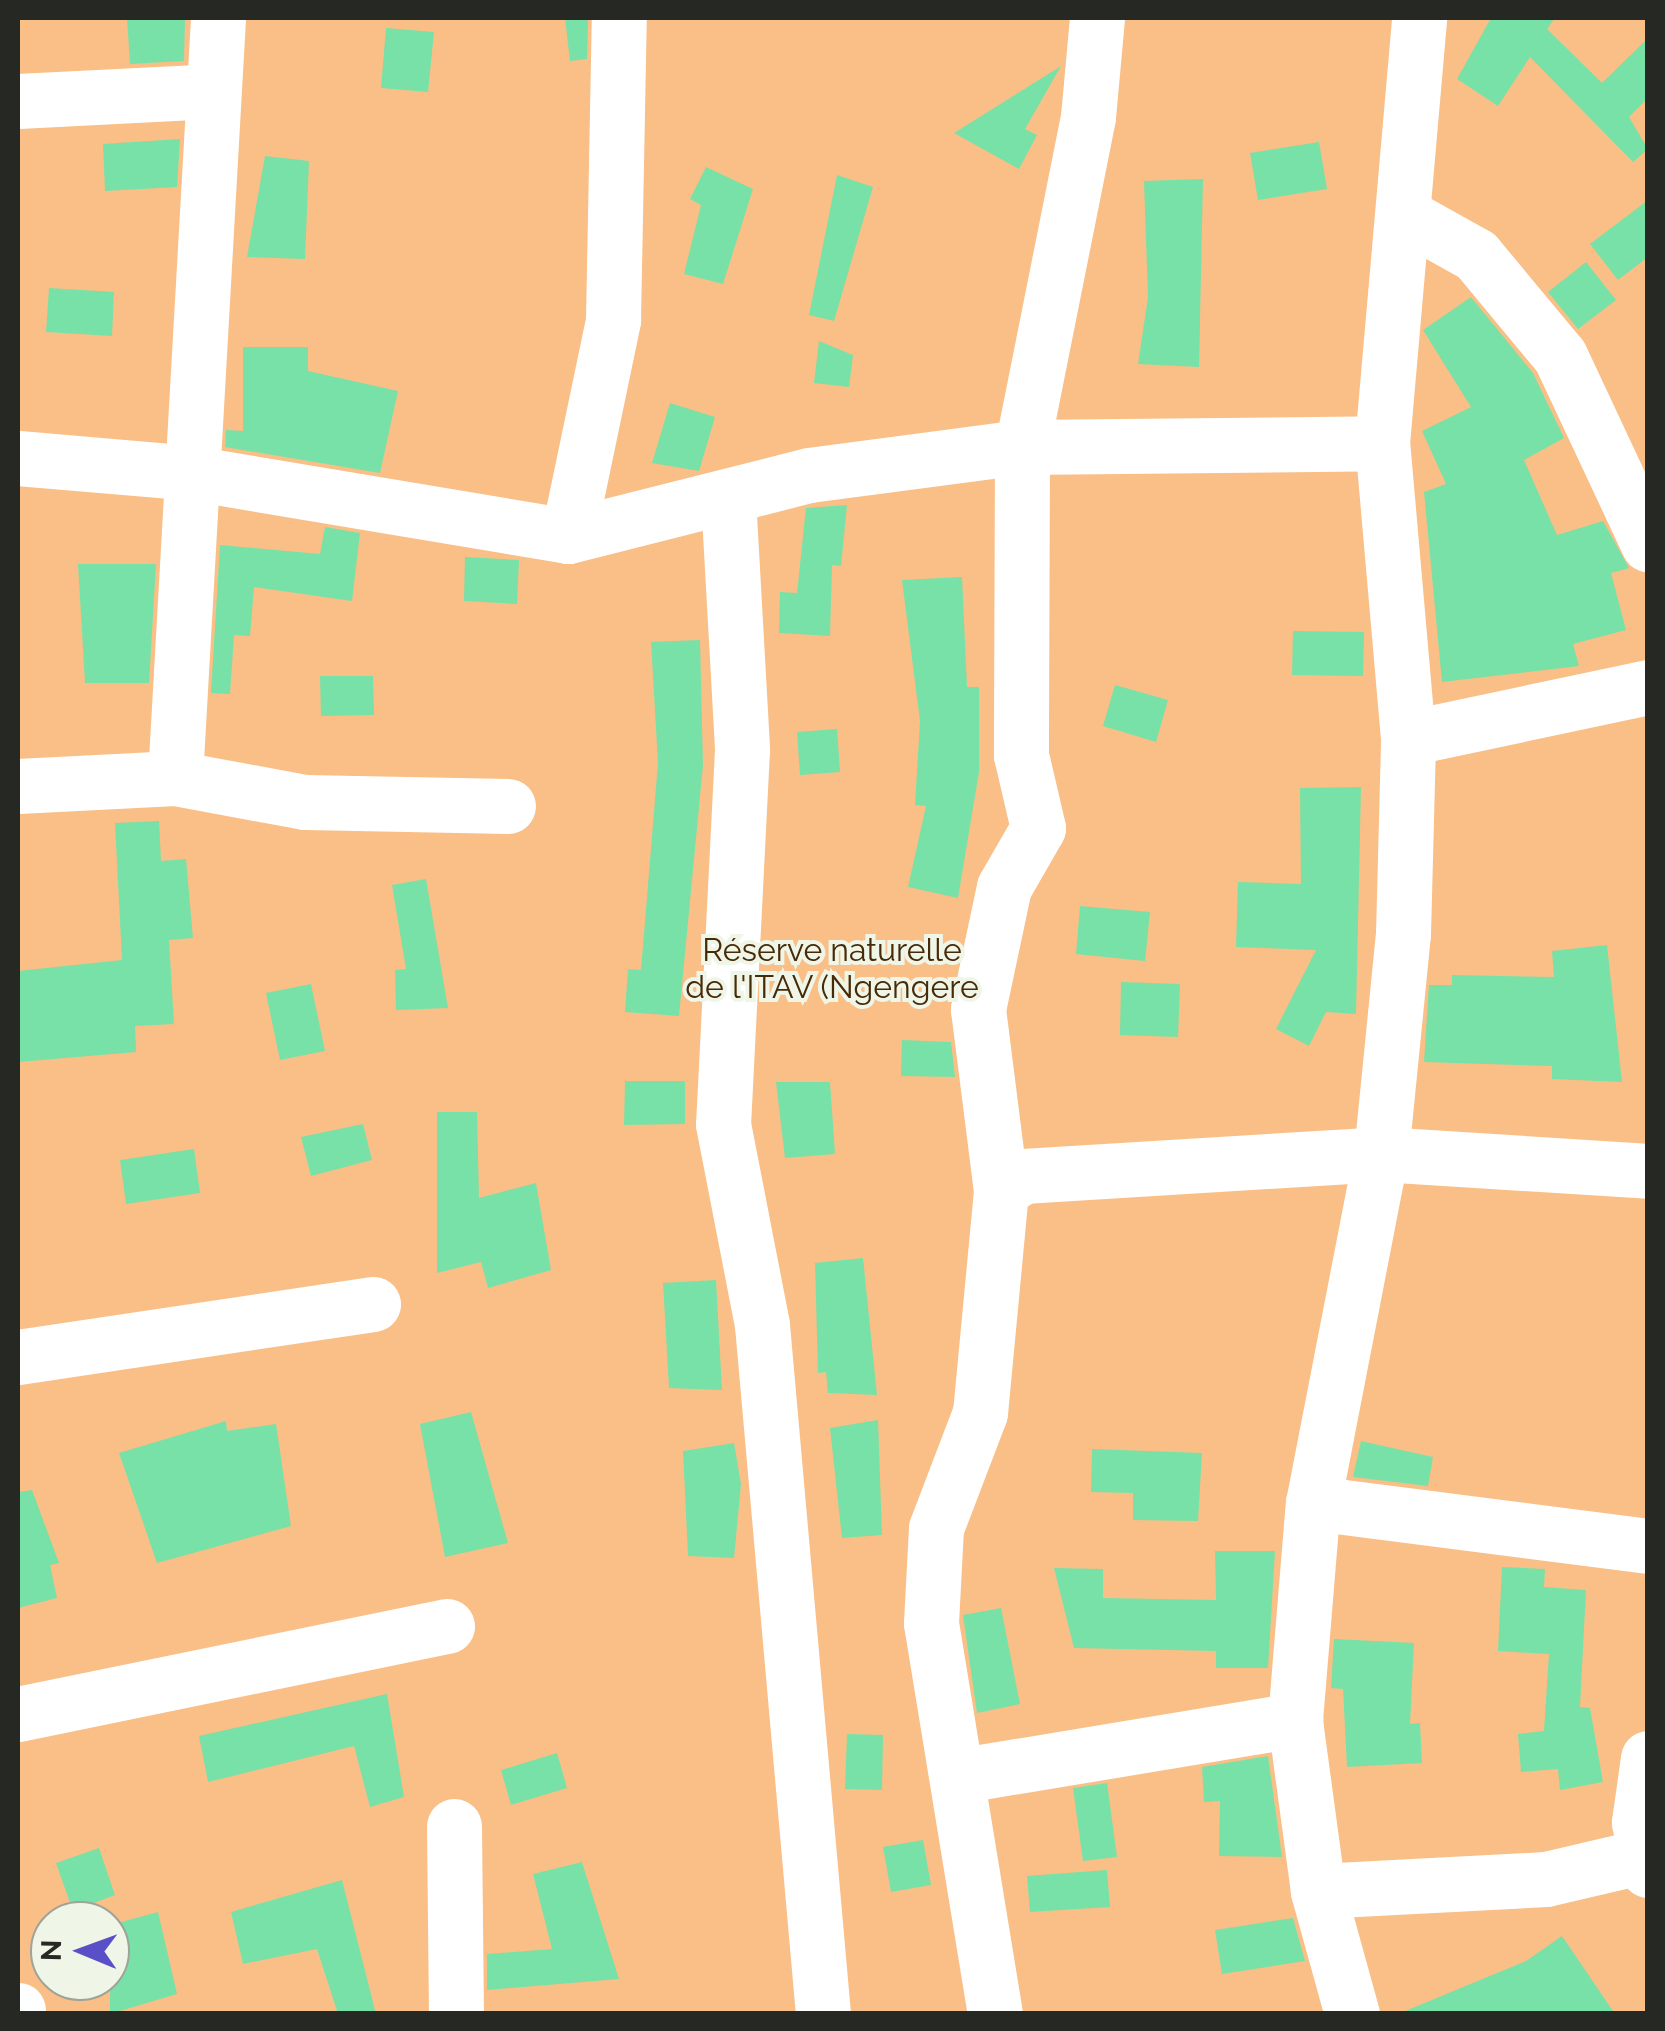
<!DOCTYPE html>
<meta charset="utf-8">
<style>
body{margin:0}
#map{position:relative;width:1665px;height:2031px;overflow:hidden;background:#e2e8da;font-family:Raleway,sans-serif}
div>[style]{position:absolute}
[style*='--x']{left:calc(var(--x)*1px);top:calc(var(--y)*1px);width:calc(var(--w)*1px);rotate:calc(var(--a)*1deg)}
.green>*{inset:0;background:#f9bf86}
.building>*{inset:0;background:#78e1a7}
.minor>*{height:55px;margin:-27.5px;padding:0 27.5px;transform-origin:27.5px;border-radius:27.5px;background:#fff}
span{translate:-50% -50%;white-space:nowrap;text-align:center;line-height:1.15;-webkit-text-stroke:8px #eff5e7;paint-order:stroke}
.park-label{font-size:32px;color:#472a07}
.frame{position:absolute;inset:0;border:20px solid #262823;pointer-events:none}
.north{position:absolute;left:30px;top:1901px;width:100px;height:100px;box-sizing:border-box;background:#eff5e7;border:2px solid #9fa399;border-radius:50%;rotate:271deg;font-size:28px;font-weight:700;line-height:40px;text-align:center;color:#262823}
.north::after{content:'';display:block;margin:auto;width:35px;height:45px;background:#5950c8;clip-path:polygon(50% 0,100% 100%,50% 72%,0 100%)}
</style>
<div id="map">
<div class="green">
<div style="clip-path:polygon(evenodd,18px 18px,1647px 18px,1647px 2013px,18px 2013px,18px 18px,50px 1921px,110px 1921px,110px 1981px,50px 1981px,50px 1921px)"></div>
</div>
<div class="building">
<div style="clip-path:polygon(127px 18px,185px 18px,184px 61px,130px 64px)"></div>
<div style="clip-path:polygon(565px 18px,588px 18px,587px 59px,570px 61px)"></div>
<div style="clip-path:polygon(1491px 18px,1555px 18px,1547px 29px,1602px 83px,1648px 38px,1648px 98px,1629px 117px,1648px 149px,1633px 162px,1530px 57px,1498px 106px,1457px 79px)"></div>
<div style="clip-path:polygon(386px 28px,434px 32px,428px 92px,381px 88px)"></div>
<div style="clip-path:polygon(1061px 66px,1025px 129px,1037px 135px,1019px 169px,954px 133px)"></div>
<div style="clip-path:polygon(180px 139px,177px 187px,105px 191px,103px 144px)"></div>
<div style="clip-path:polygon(1319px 142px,1327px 189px,1258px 200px,1250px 153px)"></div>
<div style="clip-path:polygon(265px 156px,309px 161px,305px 259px,247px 257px)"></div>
<div style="clip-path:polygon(706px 167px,753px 189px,723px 284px,684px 274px,701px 205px,690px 199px)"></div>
<div style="clip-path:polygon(837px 175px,873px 187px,834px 321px,809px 315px)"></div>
<div style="clip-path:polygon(1203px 179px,1199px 367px,1138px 364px,1148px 297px,1144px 181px)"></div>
<div style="clip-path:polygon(1648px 200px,1648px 257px,1618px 280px,1590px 244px)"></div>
<div style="clip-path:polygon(1586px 262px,1616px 300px,1578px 329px,1548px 292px)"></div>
<div style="clip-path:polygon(49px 288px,114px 292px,112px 336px,46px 332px)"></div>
<div style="clip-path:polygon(1471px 297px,1533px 373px,1564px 438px,1524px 460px,1557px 535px,1603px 521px,1629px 568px,1611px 573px,1626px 630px,1573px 644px,1579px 666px,1442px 682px,1424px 492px,1446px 484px,1422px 431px,1471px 407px,1423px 330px)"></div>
<div style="clip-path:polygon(819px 341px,853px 355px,849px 387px,814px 383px)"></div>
<div style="clip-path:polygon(243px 347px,308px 347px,308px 371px,398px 391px,380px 473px,225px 447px,226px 430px,243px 431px)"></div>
<div style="clip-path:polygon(670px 403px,715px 417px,699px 471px,652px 463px)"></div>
<div style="clip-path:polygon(847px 505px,841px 566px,832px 565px,830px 636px,779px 633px,780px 592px,797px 593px,806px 508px)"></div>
<div style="clip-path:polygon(325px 527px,360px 533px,352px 601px,254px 587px,250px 636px,234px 635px,230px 694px,211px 693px,220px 545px,320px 554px)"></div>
<div style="clip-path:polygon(465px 557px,519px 560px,517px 604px,464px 601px)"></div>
<div style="clip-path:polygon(78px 564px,156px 564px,149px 683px,85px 683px)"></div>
<div style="clip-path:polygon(962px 577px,967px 687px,979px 687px,979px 772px,958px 898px,908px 887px,926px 806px,915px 805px,920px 721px,902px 580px)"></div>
<div style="clip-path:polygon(1293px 631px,1364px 632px,1363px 676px,1292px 675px)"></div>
<div style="clip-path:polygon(700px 640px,703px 765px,679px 1016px,625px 1012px,628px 969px,641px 970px,658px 763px,651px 642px)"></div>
<div style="clip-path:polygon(320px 676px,373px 676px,374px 715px,321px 716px)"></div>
<div style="clip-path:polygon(1115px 685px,1168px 700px,1156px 742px,1103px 726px)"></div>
<div style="clip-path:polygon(837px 729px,840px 772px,800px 775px,797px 732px)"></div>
<div style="clip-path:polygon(1361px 787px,1356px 1014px,1326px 1012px,1309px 1046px,1276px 1029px,1316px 950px,1236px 947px,1238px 882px,1301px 884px,1300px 788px)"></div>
<div style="clip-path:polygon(159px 821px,161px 861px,186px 859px,193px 938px,169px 940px,174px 1024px,135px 1026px,136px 1052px,18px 1062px,18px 971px,122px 960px,115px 823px)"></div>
<div style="clip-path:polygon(426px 879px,448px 1008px,396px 1010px,395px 970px,406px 969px,392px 885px)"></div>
<div style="clip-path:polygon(1080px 906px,1150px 912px,1145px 961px,1076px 954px)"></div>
<div style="clip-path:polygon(1607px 945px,1622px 1082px,1552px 1079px,1552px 1066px,1424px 1062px,1429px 985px,1452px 985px,1452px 975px,1554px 977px,1552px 951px)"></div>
<div style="clip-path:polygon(1121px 982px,1180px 984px,1178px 1037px,1120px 1035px)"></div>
<div style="clip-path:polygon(311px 984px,325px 1051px,280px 1060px,266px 993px)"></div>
<div style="clip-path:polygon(902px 1040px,951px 1042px,955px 1077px,901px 1076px)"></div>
<div style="clip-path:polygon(625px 1081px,685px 1081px,685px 1124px,624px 1125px)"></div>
<div style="clip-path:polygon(776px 1082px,830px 1082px,835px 1154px,785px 1158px)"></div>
<div style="clip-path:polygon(437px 1112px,477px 1112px,479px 1198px,536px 1183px,551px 1270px,488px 1288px,481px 1262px,437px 1273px)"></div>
<div style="clip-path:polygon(363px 1124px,372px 1160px,311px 1176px,301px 1137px)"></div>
<div style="clip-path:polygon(194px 1149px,200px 1193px,126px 1204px,120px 1160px)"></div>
<div style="clip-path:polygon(863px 1258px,877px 1395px,828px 1393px,826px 1372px,818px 1373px,815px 1263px)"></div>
<div style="clip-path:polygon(716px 1280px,722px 1390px,669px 1388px,663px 1283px)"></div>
<div style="clip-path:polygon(471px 1412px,508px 1543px,445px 1557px,420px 1424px)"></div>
<div style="clip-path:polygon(878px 1420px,882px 1535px,842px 1538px,830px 1428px)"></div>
<div style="clip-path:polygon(226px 1421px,227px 1431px,276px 1424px,291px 1526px,157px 1563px,119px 1453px)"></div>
<div style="clip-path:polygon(1361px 1441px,1433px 1457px,1428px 1486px,1353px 1477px)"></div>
<div style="clip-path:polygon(734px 1443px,741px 1484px,734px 1558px,688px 1556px,683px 1451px)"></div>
<div style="clip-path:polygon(1092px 1449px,1202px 1453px,1198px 1521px,1133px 1520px,1133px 1493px,1091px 1492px)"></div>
<div style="clip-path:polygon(32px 1490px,59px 1563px,50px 1565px,57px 1598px,18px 1608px,18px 1492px)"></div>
<div style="clip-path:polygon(1215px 1551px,1275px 1551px,1268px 1668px,1216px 1668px,1216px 1651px,1074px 1648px,1054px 1568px,1103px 1569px,1103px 1598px,1216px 1600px)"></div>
<div style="clip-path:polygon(1502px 1567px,1545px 1569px,1544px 1587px,1586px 1590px,1580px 1707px,1590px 1708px,1603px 1782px,1560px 1790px,1558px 1769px,1521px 1772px,1518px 1734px,1544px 1731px,1549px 1654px,1498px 1651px)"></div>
<div style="clip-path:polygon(1001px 1608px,1020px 1704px,977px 1713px,963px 1615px)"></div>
<div style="clip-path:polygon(1334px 1639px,1414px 1643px,1410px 1724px,1420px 1723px,1422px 1763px,1347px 1767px,1343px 1689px,1331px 1688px)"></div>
<div style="clip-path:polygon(387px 1694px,404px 1797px,370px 1807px,354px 1746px,208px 1782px,199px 1736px)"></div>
<div style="clip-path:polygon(847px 1734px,883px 1735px,882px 1790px,845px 1789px)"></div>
<div style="clip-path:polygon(557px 1753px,567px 1788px,511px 1805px,501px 1770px)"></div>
<div style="clip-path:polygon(1268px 1756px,1282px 1857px,1219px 1856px,1220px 1801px,1204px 1802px,1202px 1767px)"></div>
<div style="clip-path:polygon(1107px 1783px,1117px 1857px,1083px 1861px,1073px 1788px)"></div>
<div style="clip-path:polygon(923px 1840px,931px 1885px,891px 1892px,883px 1847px)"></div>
<div style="clip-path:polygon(99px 1848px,115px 1895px,73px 1911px,56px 1863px)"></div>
<div style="clip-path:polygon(582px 1862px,619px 1979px,487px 1990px,487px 1954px,552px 1949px,533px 1874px)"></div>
<div style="clip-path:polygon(1107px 1870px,1110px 1907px,1030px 1912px,1027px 1876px)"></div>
<div style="clip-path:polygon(342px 1880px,376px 2014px,338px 2014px,317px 1949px,243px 1964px,231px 1912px)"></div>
<div style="clip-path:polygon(158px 1912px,177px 1994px,110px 2014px,110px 1925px)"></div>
<div style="clip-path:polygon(1293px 1918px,1305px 1961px,1222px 1974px,1215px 1930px)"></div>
<div style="clip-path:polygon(1562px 1936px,1615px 2014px,1398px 2014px,1526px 1961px)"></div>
</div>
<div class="minor">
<div style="--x:1097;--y:18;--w:99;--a:95.2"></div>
<div style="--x:1088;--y:117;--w:337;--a:101.3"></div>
<div style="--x:1022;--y:447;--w:308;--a:90.2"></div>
<div style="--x:1021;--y:755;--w:75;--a:76.9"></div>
<div style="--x:1038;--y:828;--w:68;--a:120"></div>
<div style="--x:1004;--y:887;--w:125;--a:102"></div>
<div style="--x:978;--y:1009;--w:182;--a:82.8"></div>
<div style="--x:1001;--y:1190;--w:26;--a:-32"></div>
<div style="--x:1023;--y:1176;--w:359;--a:-3.5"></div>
<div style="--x:1381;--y:1154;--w:268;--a:3.6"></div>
<div style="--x:18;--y:101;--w:195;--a:-2.9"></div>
<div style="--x:1406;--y:216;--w:80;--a:29.1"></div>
<div style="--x:1476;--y:255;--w:131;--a:50.3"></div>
<div style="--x:1560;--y:356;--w:208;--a:64.9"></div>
<div style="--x:18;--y:458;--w:175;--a:4.9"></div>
<div style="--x:192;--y:473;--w:381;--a:9.5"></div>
<div style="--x:568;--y:536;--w:249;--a:-14.2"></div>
<div style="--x:809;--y:475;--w:215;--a:-7.5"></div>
<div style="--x:1022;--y:447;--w:360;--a:-0.6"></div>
<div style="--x:728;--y:497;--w:253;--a:86.8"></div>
<div style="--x:742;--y:750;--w:374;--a:92.9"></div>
<div style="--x:723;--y:1124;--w:205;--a:79"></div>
<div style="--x:762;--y:1325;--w:692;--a:84.94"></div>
<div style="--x:568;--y:536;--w:221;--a:-78.2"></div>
<div style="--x:613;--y:320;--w:302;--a:-88.9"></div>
<div style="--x:1408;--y:738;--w:245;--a:-12"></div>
<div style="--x:175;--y:778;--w:761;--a:-86.76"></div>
<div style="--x:18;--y:786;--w:157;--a:-2.9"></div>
<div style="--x:175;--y:778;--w:132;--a:10.5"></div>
<div style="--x:305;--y:802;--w:203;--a:1.1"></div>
<div style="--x:18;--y:1357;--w:359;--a:-8.5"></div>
<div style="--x:1313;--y:1503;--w:338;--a:7.3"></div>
<div style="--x:18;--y:1714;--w:438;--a:-11.6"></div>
<div style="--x:1648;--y:1758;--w:65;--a:98"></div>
<div style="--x:1639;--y:1822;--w:49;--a:79.4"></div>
<div style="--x:957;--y:1776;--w:343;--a:-9.4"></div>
<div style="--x:454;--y:1826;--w:188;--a:89.4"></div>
<div style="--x:1318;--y:1891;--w:228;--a:-3"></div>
<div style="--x:1546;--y:1879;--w:105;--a:-13.2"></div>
<div style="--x:18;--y:2010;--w:4;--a:90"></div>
<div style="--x:995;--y:2014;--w:396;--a:-99.3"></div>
<div style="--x:931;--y:1623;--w:95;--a:-87"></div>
<div style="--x:936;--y:1528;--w:123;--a:-69.1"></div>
<div style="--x:980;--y:1413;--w:224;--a:-84.6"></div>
<div style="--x:1352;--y:2014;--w:128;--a:-105.5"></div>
<div style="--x:1318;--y:1891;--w:173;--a:-97.7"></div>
<div style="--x:1295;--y:1720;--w:218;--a:-85.3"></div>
<div style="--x:1313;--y:1503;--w:356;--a:-79"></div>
<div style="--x:1381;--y:1154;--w:221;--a:-84.3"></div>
<div style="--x:1403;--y:934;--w:196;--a:-88.5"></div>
<div style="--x:1408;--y:738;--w:296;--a:-95"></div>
<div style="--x:1382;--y:443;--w:427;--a:-85"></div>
</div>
<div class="park-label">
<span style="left:832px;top:969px">Réserve naturelle<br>de l'ITAV (Ngengere</span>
</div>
<div class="frame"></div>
<div class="north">N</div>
</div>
